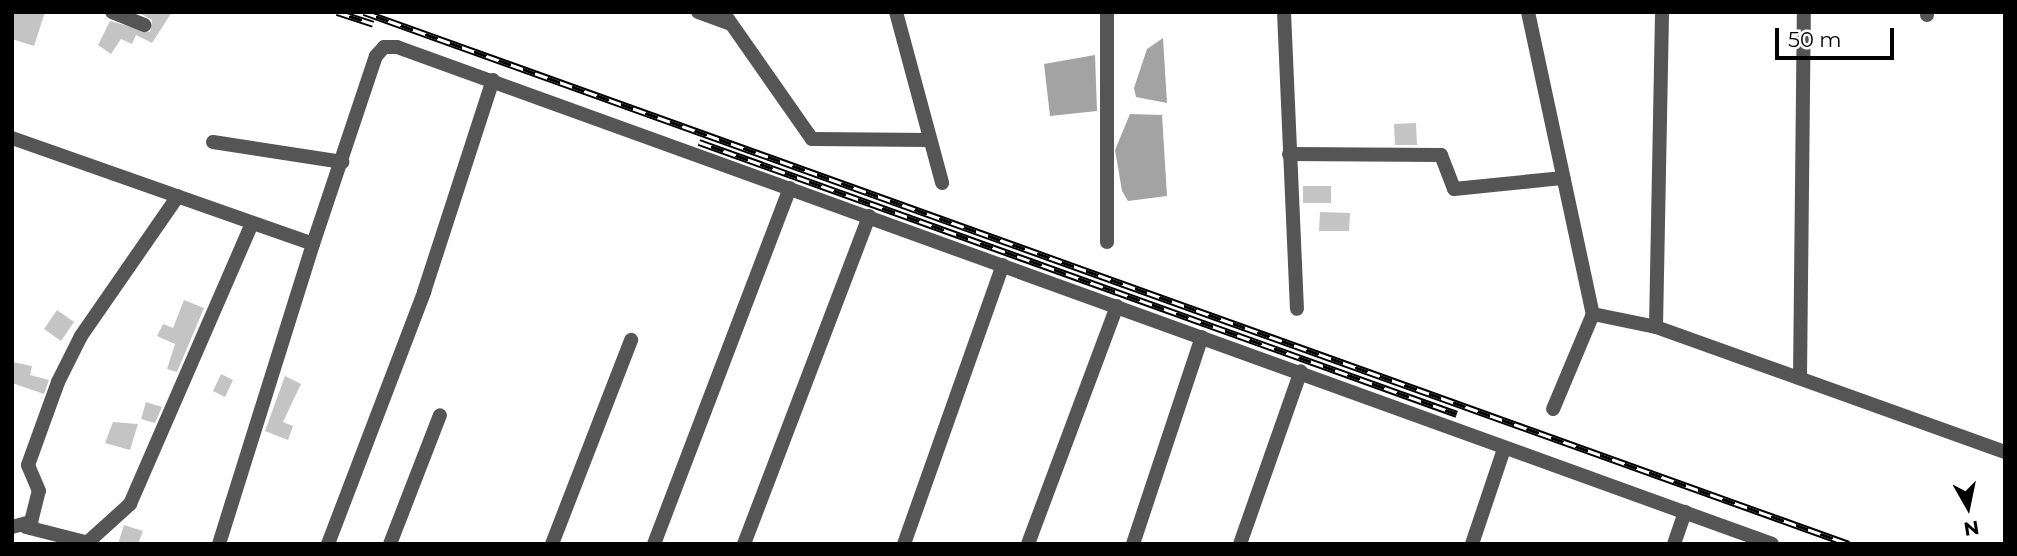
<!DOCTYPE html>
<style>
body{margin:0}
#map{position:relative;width:2017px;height:556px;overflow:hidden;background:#fff;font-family:Montserrat,sans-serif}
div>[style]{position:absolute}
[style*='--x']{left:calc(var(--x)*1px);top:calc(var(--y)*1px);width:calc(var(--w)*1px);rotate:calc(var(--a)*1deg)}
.water>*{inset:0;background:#a3a3a3}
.building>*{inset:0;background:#c4c4c4}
.minor>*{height:14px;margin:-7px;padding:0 7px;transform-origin:7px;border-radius:7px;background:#555}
.rail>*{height:7px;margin-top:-3.5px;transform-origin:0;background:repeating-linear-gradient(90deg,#fff 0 13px,#000 0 26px);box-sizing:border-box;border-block:2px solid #000}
span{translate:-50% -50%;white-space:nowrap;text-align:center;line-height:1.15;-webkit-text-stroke:6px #fff;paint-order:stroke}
.frame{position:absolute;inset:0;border:14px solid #000;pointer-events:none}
.north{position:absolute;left:1933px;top:472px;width:70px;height:70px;-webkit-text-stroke:5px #fff;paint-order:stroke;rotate:171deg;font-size:19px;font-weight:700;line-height:28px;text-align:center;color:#000}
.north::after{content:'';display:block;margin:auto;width:24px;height:32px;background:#000;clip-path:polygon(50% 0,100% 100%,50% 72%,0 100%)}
.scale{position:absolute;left:1775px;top:28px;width:119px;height:32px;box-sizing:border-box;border:4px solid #000;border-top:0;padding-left:9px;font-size:21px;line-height:24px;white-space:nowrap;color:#000;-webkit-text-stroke:5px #fff;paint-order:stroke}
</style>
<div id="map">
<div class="water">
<div style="clip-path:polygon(1163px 38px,1167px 103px,1136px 97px,1134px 88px,1147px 49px)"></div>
<div style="clip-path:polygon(1095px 55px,1097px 111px,1050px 116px,1044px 64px)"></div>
<div style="clip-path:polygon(1130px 114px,1162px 115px,1167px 196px,1128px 201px,1122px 191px,1115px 150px)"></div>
</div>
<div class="building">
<div style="clip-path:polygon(12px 12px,45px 12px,34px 46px,12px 39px)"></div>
<div style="clip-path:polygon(138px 12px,172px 12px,152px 43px,136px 35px,132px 44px,121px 39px,111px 54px,98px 45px,110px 21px,150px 32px,152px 20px)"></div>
<div style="clip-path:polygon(1416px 123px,1417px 145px,1395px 145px,1394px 124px)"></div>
<div style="clip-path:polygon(1303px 186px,1331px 186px,1331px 203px,1303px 203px)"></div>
<div style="clip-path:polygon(1320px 212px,1350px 213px,1349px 231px,1319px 231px)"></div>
<div style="clip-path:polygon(184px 300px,204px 308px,177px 372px,167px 369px,175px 344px,157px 336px,163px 324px,173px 328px)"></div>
<div style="clip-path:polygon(57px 310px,74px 322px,61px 341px,44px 329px)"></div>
<div style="clip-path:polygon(12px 362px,32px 366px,30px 375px,49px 380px,44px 394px,12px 383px)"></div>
<div style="clip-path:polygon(221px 374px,233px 380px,225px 397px,213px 391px)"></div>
<div style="clip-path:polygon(285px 376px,301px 384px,283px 422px,293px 426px,288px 440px,265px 431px)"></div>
<div style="clip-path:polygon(146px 402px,162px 407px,155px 423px,141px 419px)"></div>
<div style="clip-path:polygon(113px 422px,138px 424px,130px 450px,105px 443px)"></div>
<div style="clip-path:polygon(124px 525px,143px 531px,138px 544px,118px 544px)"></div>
</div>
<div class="minor">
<div style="--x:112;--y:12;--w:35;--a:22"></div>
<div style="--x:698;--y:12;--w:35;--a:20"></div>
<div style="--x:723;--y:12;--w:155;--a:55"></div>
<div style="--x:812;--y:139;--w:117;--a:0.5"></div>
<div style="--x:896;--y:12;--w:177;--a:74.9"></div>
<div style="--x:1107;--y:12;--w:230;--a:90"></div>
<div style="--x:1284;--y:12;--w:297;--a:87.5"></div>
<div style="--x:1528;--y:12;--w:309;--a:77.9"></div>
<div style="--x:1593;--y:314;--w:103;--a:112.8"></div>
<div style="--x:1927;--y:15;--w:3;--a:-90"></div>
<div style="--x:12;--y:138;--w:319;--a:19.4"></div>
<div style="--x:313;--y:244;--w:198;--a:-71.5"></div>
<div style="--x:376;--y:56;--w:12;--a:-48"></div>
<div style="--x:384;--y:47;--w:13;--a:0"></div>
<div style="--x:397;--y:47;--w:1462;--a:19.87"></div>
<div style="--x:213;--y:142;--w:131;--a:8.8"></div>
<div style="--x:1289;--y:154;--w:152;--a:0.4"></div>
<div style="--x:1441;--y:155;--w:36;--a:69"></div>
<div style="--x:1454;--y:189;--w:110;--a:-5.8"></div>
<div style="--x:1593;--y:314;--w:64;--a:11.7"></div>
<div style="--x:1656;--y:327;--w:371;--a:19.7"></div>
<div style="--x:1656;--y:327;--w:315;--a:-88.9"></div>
<div style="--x:1800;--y:378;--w:366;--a:-89.4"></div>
<div style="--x:12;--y:527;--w:20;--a:-15"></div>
<div style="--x:31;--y:522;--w:32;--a:-76"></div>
<div style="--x:39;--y:491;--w:28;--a:-113"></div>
<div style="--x:28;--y:465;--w:88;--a:-70.1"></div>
<div style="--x:58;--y:382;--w:51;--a:-63.4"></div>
<div style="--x:81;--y:336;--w:170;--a:-55.3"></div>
<div style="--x:26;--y:527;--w:69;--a:14.2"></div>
<div style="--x:88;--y:542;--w:57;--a:-42.1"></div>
<div style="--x:130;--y:504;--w:306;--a:-66.5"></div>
<div style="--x:219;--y:544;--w:314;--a:-72.6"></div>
<div style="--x:328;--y:544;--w:270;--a:-69.1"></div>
<div style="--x:424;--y:292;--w:223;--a:-72"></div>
<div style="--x:390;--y:544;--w:138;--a:-68.8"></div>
<div style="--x:552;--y:544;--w:219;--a:-68.8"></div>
<div style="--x:654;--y:544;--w:381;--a:-69.1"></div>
<div style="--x:744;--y:544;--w:351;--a:-69.1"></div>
<div style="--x:904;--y:544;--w:296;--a:-70.5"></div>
<div style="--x:1028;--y:544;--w:254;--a:-69.5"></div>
<div style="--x:1133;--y:544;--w:218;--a:-71.6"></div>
<div style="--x:1240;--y:544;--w:183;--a:-70.6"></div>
<div style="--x:1472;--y:544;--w:100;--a:-71.4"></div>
<div style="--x:1674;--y:544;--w:34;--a:-71"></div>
</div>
<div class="rail">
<div style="--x:337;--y:12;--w:38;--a:18"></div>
<div style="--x:364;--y:12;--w:1577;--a:19.71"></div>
<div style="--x:699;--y:142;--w:805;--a:19.74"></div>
</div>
<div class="frame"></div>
<div class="north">N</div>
<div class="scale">50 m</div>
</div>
